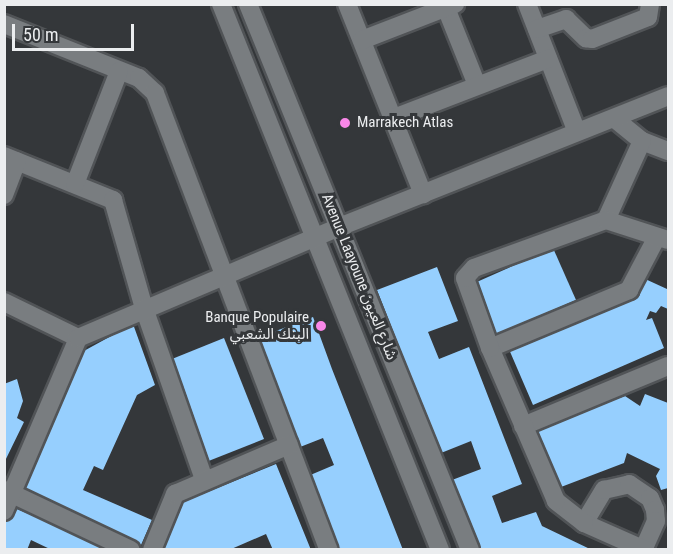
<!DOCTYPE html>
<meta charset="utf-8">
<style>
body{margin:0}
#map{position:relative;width:673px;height:554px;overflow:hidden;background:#34373a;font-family:"Roboto Condensed","Noto Sans Arabic",sans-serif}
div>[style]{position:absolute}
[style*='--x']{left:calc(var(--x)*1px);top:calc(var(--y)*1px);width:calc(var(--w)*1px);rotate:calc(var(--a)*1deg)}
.building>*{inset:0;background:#96cffe}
.roads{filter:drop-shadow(2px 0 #515457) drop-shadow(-2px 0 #515457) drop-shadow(0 2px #515457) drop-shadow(0 -2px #515457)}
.street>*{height:18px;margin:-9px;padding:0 9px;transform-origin:9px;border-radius:9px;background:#797d80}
.dots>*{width:16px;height:16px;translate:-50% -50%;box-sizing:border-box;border:3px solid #34373a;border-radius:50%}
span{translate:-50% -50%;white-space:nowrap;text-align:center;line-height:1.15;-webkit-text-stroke:6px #34373a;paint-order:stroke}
.poi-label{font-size:15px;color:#ebedef}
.left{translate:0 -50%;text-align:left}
.right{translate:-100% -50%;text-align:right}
.street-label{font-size:15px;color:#ebedef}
.frame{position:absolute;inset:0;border:6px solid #ebedef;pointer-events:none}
.scale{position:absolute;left:12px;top:24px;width:122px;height:27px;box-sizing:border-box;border:3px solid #ebedef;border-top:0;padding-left:8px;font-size:18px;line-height:21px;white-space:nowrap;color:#ebedef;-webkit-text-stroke:4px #34373a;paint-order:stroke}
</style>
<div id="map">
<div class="building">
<div style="clip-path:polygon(553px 248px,576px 300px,493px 336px,470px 285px)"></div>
<div style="clip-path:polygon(437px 267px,458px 321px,428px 332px,439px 359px,469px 347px,522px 484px,492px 496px,502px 523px,536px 512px,542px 526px,592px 550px,479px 550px,452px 480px,481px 469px,471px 441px,441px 453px,377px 290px)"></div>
<div style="clip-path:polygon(643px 278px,667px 289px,668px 286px,668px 309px,661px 306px,656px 313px,650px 311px,646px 320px,652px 318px,664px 348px,533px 405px,508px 347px)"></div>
<div style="clip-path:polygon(313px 317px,332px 369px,403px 550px,338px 550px,308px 476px,334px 465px,323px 438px,295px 449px,252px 340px)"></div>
<div style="clip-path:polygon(133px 324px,155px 385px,137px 395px,103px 470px,94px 466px,83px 490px,152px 520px,141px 545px,18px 491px,82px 352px)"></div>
<div style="clip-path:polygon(224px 338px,264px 439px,206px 462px,167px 361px)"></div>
<div style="clip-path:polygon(17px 379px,23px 401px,17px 418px,24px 422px,4px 463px,4px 384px)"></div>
<div style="clip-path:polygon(645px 394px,668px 403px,668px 488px,661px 490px,656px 476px,660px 469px,627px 453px,624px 463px,561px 487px,535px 428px,625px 396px,640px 406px)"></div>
<div style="clip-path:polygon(276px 464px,311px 550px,273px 550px,266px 534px,229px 550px,159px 550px,178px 504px)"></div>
<div style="clip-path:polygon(12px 507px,106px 546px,104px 550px,52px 550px,31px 540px,27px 550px,4px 548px,4px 523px)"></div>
</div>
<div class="roads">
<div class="street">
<div style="--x:221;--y:4;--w:588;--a:68.14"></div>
<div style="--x:248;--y:4;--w:589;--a:67.87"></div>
<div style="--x:347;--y:4;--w:205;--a:68.2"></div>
<div style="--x:527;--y:4;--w:137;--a:68.7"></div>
<div style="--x:446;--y:8;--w:83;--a:68.1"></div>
<div style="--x:4;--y:24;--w:145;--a:21.8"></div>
<div style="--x:139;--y:78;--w:22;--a:43"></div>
<div style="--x:155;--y:93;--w:489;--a:69.2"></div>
<div style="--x:537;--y:29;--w:31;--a:-19"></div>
<div style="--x:566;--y:19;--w:28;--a:44"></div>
<div style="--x:586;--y:38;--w:6;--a:9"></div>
<div style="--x:592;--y:39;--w:60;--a:-21.4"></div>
<div style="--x:648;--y:17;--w:13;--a:-81"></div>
<div style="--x:362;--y:40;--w:100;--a:-21.2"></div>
<div style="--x:394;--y:118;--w:165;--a:-21"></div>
<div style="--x:642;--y:141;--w:28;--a:21"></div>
<div style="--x:4;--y:156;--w:118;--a:22"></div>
<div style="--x:113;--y:200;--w:112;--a:74"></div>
<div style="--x:144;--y:308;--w:181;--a:70.7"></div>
<div style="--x:75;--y:184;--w:121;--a:-68.7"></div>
<div style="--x:4;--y:195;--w:36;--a:-69"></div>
<div style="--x:606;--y:220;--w:87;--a:-65.5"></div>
<div style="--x:642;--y:141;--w:36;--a:-141"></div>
<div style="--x:4;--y:302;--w:82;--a:25.9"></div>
<div style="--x:490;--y:348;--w:151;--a:-22.6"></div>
<div style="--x:629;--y:290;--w:60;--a:-62.2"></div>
<div style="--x:523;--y:426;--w:157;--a:-22.5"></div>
<div style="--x:4;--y:490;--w:140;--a:25.3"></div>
<div style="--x:4;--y:511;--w:188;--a:-66.8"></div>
<div style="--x:78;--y:338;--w:284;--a:-23"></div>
<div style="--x:339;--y:227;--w:354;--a:-21.7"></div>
<div style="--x:584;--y:523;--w:39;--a:-59"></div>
<div style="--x:604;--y:490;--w:26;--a:-13"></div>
<div style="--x:629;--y:484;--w:25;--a:34"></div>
<div style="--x:650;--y:498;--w:13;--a:67"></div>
<div style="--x:655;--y:510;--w:11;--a:85"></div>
<div style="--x:656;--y:521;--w:30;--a:114"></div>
<div style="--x:152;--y:550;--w:61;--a:-67.7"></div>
<div style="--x:175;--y:494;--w:124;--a:-23.3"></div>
<div style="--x:645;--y:550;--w:67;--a:-156.1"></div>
<div style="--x:584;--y:523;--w:36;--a:-142"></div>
<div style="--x:556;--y:501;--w:167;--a:-113.3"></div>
<div style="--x:490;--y:348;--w:74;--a:-109.7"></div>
<div style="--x:465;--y:278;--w:13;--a:-48"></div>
<div style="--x:474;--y:268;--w:140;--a:-20"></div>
<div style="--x:606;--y:220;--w:65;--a:17.9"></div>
</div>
</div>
<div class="dots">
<div style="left:345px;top:123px;background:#f987e8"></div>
<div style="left:321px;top:326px;background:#f987e8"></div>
</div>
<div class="poi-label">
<span class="left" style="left:357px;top:123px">Marrakech Atlas</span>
<span class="right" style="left:309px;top:326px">Banque Populaire<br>البنك الشعبي</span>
</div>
<div class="street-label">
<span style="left:359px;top:277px;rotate:68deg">Avenue Laayoune شارع العيون</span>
</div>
<div class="frame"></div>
<div class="scale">50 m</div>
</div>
